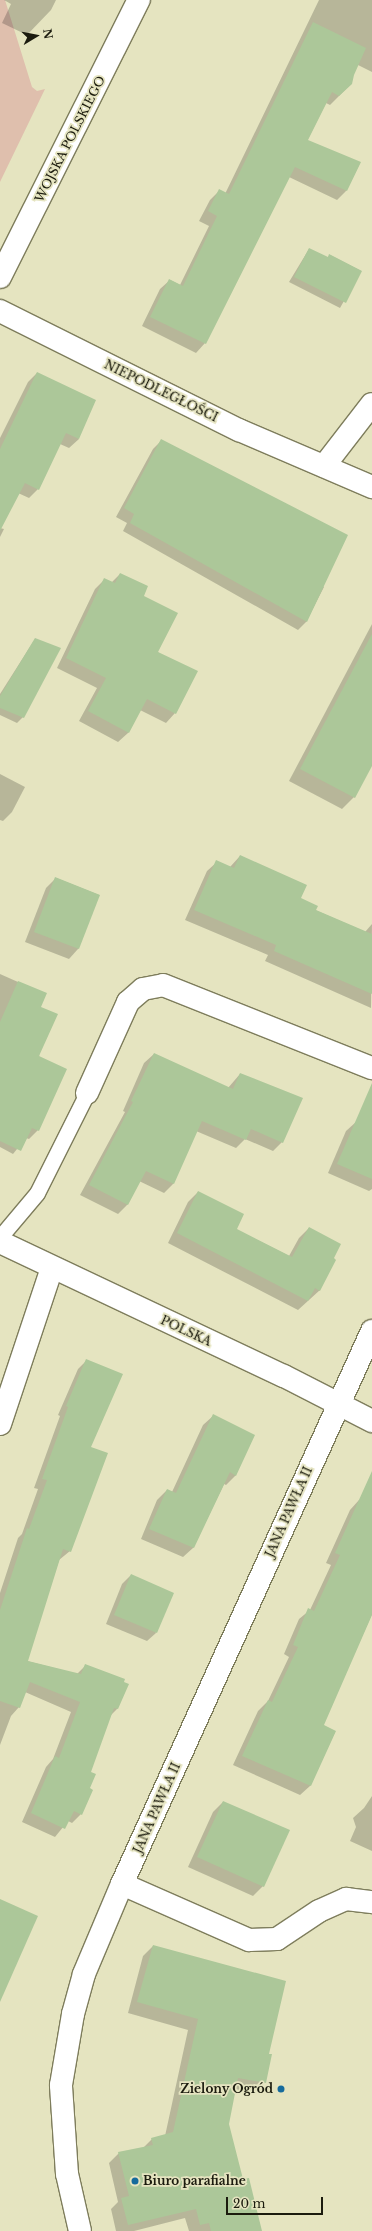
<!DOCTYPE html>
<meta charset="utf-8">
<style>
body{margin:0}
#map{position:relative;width:372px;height:2231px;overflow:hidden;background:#e5e4c0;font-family:"Libre Baskerville",serif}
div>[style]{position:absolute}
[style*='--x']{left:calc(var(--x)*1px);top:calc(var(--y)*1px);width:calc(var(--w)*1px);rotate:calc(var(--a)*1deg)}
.green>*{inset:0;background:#dfbfad}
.shadow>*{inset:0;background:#0003}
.building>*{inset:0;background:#acc799}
.roads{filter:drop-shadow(1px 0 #7e7d5c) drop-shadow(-1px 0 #7e7d5c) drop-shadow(0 1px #7e7d5c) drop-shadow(0 -1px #7e7d5c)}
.service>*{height:15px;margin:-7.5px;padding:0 7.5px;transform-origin:7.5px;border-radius:7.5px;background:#fff}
.minor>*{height:22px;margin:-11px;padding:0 11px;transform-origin:11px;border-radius:11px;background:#fff}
.tertiary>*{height:22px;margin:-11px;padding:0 11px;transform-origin:11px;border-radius:11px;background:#fff}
.dots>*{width:11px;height:11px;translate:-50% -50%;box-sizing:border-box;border:2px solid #e5e4c0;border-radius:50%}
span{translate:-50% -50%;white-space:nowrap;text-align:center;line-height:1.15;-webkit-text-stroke:3.5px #e5e4c0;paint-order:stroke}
.street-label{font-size:12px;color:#1b1b0e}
.poi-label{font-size:12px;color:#1b1b0e;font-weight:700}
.right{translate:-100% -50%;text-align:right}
.left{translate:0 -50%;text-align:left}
.north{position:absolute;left:16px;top:16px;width:40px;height:40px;-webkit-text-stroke:3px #e5e4c0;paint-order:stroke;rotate:80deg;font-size:11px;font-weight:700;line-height:16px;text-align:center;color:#1b1b0e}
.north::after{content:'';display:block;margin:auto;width:14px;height:18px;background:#1b1b0e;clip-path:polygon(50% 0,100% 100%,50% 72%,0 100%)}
.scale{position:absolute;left:226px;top:2197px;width:97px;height:18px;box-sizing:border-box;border:2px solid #1b1b0e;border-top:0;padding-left:5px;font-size:12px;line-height:14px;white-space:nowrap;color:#1b1b0e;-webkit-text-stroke:3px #e5e4c0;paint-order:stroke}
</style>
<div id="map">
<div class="green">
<div style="clip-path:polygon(0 0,5px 0,32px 87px,37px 91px,45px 89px,0 182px)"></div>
</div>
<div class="shadow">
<div style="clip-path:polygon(4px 0,56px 0,51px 10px,27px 35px,2px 23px,11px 4px)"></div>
<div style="clip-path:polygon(319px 0,372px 0,372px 72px,356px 64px,351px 84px,330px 105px,326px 103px,307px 141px,360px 163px,346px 191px,337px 200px,289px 177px,205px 343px,196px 353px,142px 326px,160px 289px,170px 280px,180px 285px,209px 226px,199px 221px,210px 200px,219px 191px,225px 194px)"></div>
<div style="clip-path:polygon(309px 249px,327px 258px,330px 255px,361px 271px,340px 308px,289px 282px)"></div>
<div style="clip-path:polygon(37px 373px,79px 439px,69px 448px,60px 444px,38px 489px,29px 498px,18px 493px,0 528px,4px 529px,0 537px,0 438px,28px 382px)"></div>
<div style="clip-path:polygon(161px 441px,324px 587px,306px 622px,298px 630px,123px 531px,127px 523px,116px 517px,153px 449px)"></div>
<div style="clip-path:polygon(120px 574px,143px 597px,175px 713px,166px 723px,140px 710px,128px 733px,118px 742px,79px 721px,97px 688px,57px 668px,95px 589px,105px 579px,111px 583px)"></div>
<div style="clip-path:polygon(372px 624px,372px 764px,354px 797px,342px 809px,289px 781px)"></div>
<div style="clip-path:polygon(35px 639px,23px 717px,17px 723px,0 715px,0 694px)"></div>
<div style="clip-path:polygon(0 774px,25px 787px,12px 812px,3px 821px,0 820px)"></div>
<div style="clip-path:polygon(240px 856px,315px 910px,365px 932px,372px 924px,371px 1008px,265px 961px,268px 955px,185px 920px,207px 871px,217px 862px,230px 867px)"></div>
<div style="clip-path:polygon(56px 878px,99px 895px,78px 949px,69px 959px,25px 942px,46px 888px)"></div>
<div style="clip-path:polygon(0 974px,45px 994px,40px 1007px,38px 1130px,29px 1139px,26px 1138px,13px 1154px,0 1147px)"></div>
<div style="clip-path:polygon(154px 1054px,228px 1088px,240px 1074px,282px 1142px,273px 1151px,245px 1139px,236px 1148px,196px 1131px,173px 1184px,164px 1193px,139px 1181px,127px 1205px,118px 1214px,80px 1195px,125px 1112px,123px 1111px,144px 1063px)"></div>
<div style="clip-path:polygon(356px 1122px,372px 1129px,372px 1189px,369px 1191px,328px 1173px,346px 1131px)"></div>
<div style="clip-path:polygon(198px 1192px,235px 1229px,289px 1256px,299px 1238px,309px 1228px,320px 1290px,298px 1310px,168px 1243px,188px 1202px)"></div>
<div style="clip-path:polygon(87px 1360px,89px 1448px,70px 1551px,59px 1560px,27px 1661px,77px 1674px,86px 1665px,127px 1685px,117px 1709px,110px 1716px,90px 1772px,81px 1814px,72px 1823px,68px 1821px,55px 1837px,22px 1822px,46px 1767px,53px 1759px,71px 1712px,25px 1692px,19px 1707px,11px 1716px,0 1745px,0 1593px,18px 1538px,22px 1534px,38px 1489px,34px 1488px,60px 1416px,58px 1415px,78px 1369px)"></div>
<div style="clip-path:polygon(213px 1416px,236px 1475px,226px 1485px,224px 1484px,193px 1548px,183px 1557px,141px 1539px,157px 1500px,167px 1490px,172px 1492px,203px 1425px)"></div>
<div style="clip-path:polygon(359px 1500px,372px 1506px,372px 1614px,322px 1726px,335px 1732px,310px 1786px,300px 1795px,233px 1765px,258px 1711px,268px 1701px,289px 1657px,284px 1654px,299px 1619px,310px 1610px,331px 1565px,326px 1563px,350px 1510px)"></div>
<div style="clip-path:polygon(131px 1575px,156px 1633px,147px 1641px,106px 1624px,122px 1584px)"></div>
<div style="clip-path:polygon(372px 1796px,372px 1851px,350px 1841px,356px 1827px,353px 1818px,364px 1808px)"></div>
<div style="clip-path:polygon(223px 1802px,263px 1886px,253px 1896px,188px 1867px,213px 1812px)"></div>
<div style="clip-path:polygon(153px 1946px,268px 2055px,265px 2082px,255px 2093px,235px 2089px,228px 2124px,242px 2180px,259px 2231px,189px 2231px,185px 2218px,134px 2231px,116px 2231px,111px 2209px,118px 2202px,109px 2163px,119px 2153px,143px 2148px,152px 2139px,165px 2136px,188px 2030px,128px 2013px,143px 1956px)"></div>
</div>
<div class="building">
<div style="clip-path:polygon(313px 22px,366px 48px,354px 75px,352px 84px,339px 96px,332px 92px,308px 140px,361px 162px,347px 191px,295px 167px,206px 344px,150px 317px,169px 279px,183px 286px,217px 216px,208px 211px,219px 189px,229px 194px)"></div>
<div style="clip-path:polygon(309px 248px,328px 257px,329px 254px,362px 271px,346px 303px,294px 277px)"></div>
<div style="clip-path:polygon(37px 372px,96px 400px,79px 439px,66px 433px,39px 490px,25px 483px,0 531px,0 449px)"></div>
<div style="clip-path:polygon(161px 439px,348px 535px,307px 622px,130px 523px,134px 514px,124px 508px)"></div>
<div style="clip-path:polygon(120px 573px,148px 586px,144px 596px,178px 613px,158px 652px,198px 671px,176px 714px,147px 699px,129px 733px,88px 711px,106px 678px,66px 658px,104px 578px,115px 583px)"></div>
<div style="clip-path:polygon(372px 634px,372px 766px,355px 798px,300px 769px)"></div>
<div style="clip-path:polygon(35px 638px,61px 648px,24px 718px,0 708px,0 696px)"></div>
<div style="clip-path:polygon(240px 855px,307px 885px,301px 898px,318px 906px,316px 910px,372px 934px,372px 994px,274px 951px,276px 945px,194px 910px,216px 860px,234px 868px)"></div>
<div style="clip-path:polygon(55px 877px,100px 895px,79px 949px,34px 932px)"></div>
<div style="clip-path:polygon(18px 981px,47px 993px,41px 1007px,58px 1014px,39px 1056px,67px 1069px,39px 1131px,32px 1128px,21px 1151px,0 1141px,0 1022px)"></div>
<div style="clip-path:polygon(154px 1053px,233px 1089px,240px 1073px,303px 1098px,283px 1143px,251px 1129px,246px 1140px,202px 1121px,174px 1184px,146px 1171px,128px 1205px,89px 1185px,133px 1102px,131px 1101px)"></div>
<div style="clip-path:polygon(372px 1083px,372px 1179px,337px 1164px)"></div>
<div style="clip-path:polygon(198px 1191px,244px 1214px,237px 1229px,292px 1257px,309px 1227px,341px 1244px,334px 1258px,336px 1260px,320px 1291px,315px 1288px,308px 1301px,177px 1233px)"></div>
<div style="clip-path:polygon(86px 1359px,123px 1374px,91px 1447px,108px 1453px,71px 1552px,63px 1549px,28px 1661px,81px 1674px,85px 1664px,125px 1679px,124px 1682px,129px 1684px,118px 1709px,114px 1708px,91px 1772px,96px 1774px,90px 1788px,93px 1790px,82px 1815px,74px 1811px,65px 1829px,31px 1813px,55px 1756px,59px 1758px,80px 1702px,30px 1682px,20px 1708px,0 1701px,0 1610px,27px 1528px,29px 1529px,47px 1480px,42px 1479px,68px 1407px,66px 1406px)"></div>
<div style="clip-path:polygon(213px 1414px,255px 1435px,236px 1476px,230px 1472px,194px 1548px,149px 1529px,167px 1489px,176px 1493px)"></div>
<div style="clip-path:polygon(372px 1471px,372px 1615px,324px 1725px,336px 1731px,311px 1786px,242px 1756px,268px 1700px,272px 1702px,298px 1647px,293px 1645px,308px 1608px,314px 1611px,340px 1555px,335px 1553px)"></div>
<div style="clip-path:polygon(131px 1574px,174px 1593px,157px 1633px,114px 1615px)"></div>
<div style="clip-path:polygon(223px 1801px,290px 1830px,264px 1887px,197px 1857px)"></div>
<div style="clip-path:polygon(0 1899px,38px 1916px,0 2002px)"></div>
<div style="clip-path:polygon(153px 1945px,286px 1981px,269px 2054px,272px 2054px,266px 2083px,238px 2078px,229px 2124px,243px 2179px,249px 2178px,262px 2231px,211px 2231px,209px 2223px,200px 2225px,196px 2209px,128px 2225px,121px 2198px,129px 2196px,118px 2152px,153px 2145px,151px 2138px,173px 2132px,198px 2019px,137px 2002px)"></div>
</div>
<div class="roads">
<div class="service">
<div style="--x:0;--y:1237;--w:57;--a:-49.9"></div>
<div style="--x:37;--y:1193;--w:112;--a:-63.4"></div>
</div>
<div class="minor">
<div style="--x:0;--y:311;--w:267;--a:26.5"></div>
<div style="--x:239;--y:430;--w:145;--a:23.2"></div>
<div style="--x:324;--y:466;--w:78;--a:-52.3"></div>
<div style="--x:87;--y:1093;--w:100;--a:-65.7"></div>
<div style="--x:128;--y:1002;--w:20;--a:-41"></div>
<div style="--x:143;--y:989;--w:20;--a:-11"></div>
<div style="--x:163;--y:985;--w:225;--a:21.7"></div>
<div style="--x:0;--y:1242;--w:314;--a:25.3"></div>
<div style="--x:284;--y:1376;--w:99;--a:27.1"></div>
<div style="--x:0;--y:1424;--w:164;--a:-71.6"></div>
<div style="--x:122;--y:1884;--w:139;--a:23.8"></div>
<div style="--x:249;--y:1940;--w:28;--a:-2"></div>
<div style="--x:277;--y:1939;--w:50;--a:-33.7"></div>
<div style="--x:319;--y:1911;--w:30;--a:-24"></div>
<div style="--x:346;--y:1899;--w:26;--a:7"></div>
<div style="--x:80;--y:2231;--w:58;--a:-102.8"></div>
<div style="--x:67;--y:2174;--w:89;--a:-93.9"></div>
<div style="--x:61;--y:2085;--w:72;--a:-80.4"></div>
<div style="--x:73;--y:2014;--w:41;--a:-74.6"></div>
<div style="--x:84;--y:1974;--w:98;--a:-67.1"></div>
<div style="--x:122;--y:1884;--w:607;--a:-65.67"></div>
</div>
<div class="tertiary">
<div style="--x:0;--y:277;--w:310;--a:-63.4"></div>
</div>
</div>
<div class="dots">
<div style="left:281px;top:2089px;background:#166b9c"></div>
<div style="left:135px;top:2181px;background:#166b9c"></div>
</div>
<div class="street-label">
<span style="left:70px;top:139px;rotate:-63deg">WOJSKA POLSKIEGO</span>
<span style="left:161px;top:391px;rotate:26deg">NIEPODLEGŁOŚCI</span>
<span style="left:186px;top:1331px;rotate:25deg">POLSKA</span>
<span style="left:289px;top:1512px;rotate:-66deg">JANA PAWŁA II</span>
<span style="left:157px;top:1808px;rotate:-66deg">JANA PAWŁA II</span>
</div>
<div class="poi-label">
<span class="right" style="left:273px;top:2089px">Zielony Ogród</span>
<span class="left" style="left:143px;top:2181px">Biuro parafialne</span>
</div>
<div class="north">N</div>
<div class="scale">20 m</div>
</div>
